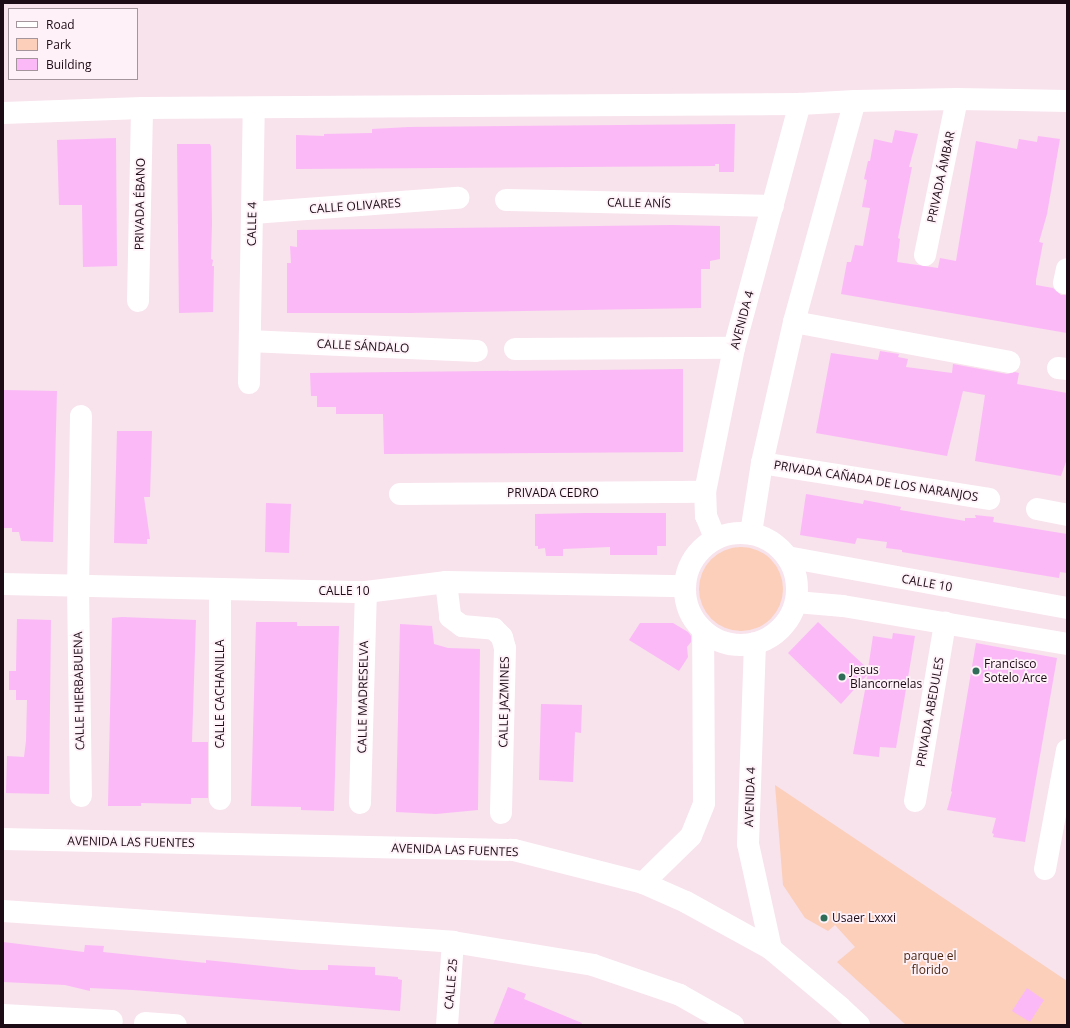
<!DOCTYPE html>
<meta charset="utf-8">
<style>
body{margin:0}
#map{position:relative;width:1070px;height:1028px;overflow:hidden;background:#f8e2ec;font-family:"Open Sans",sans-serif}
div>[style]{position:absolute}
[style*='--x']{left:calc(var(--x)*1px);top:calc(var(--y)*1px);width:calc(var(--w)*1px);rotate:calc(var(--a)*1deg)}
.green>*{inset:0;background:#fbcfb9}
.round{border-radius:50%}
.building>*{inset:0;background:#fbb9f7}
.minor>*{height:22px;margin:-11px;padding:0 11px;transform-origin:11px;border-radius:11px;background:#fff}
.major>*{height:22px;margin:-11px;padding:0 11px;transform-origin:11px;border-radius:11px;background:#fff}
.major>.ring{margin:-11px;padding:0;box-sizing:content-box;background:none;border:22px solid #fff;border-radius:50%}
.dots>*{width:11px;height:11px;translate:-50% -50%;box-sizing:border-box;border:2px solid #fef2f8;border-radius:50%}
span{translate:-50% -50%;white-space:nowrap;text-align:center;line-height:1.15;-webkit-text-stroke:3.5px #fef2f8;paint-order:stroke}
.street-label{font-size:12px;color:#1c0a14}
.poi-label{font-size:12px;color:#1c0a14}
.left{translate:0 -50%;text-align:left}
.park-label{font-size:12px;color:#4d2610}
.frame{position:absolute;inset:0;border:4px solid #1c0a14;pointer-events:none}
.legend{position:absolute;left:8px;top:8px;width:130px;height:72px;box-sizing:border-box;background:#fef2f8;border:1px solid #a4959d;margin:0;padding:5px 7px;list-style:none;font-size:12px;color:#1c0a14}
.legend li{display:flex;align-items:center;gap:8px;height:20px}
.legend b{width:20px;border:1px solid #a4959d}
</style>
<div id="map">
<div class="green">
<div class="round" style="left:699px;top:547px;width:84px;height:84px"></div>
<div style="clip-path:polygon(775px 785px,1067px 981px,1067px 1025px,906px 1025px,837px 962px,855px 947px,835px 925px,828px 931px,805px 918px,783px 885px)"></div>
</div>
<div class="building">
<div style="clip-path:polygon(735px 124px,734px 172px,719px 172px,719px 150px,719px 164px,715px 164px,715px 166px,296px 169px,296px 135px,324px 136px,324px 134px,372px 133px,372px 129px,409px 127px)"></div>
<div style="clip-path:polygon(895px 130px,918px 134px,909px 167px,912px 167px,898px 238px,900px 239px,897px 262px,938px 268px,940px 258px,956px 261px,976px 141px,1017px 149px,1019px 139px,1037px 142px,1038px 136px,1060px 139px,1047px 214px,1039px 242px,1043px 243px,1036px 280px,1036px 285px,1053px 288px,1061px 295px,1067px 295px,1067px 333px,841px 294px,847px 262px,851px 262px,855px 245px,863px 246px,870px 208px,862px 207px,867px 180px,864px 179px,868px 161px,870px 161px,874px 139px,892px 143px)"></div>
<div style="clip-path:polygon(116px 138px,117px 266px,83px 267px,82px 205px,59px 205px,57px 140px)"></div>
<div style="clip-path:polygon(177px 144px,210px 144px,211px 147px,212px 224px,211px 259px,213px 260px,212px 266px,214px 266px,213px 312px,179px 313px)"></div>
<div style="clip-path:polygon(672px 225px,720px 226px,720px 259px,710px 261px,710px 269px,701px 269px,701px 308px,410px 313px,287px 313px,287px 263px,291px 263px,290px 246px,297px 247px,297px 230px)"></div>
<div style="clip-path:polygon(880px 351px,899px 354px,898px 357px,908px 359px,906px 367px,952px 373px,953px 364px,1007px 374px,1015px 372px,1019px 373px,1017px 384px,1067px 393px,1067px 459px,1061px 476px,975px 461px,985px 395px,963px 391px,947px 456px,816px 433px,831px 353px,878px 360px)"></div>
<div style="clip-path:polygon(683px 369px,683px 452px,384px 454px,383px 414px,336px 414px,336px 407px,317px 407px,317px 396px,311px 396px,310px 373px)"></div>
<div style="clip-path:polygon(3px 390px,57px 391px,53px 542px,21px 541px,19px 532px,12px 532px,12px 528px,3px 528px)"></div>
<div style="clip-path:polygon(117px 431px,152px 431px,150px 497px,144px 497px,150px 539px,147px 539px,147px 544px,114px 543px)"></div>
<div style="clip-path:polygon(806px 494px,863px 504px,864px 500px,901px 507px,900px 510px,965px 521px,965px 518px,976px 518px,975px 515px,994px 517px,993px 522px,1067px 534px,1067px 573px,1060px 572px,1059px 578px,902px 552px,902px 550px,886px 548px,887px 542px,857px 538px,855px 544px,800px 535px)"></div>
<div style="clip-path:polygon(266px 503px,291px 504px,289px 553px,265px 552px)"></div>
<div style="clip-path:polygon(587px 513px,666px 513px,666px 546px,657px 546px,657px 555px,610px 555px,610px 547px,563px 549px,563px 556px,546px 556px,545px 548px,538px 549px,538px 546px,535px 546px,535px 514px)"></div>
<div style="clip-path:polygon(122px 617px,196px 620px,192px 742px,208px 742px,208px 798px,191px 798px,191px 804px,141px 803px,141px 806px,108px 806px,112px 618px)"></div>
<div style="clip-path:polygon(17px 619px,51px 620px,49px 794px,6px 793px,7px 756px,24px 757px,26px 741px,27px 700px,16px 700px,16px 690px,9px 690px,9px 671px,16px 671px)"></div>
<div style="clip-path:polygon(256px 622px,297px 622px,297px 626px,339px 626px,334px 811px,301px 810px,301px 807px,251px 806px)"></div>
<div style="clip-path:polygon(818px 622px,868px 669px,873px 636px,892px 639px,893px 633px,915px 636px,896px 748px,880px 747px,879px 757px,853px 754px,868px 674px,841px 704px,788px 653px)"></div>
<div style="clip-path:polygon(640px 623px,673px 623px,688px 632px,691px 636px,691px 642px,687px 647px,688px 657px,679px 671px,629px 640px)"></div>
<div style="clip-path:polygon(400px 624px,432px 626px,434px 644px,448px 648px,480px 649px,478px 810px,436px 814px,396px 812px)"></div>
<div style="clip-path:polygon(976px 643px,1057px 658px,1025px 842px,993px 837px,994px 834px,992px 833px,996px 818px,947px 810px,952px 792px,951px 791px)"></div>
<div style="clip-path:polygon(541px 704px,582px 705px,581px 733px,575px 732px,573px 782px,539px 780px)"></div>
<div style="clip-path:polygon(3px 942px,84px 952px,85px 945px,104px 946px,103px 952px,206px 963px,206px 960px,300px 970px,328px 970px,328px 965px,375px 967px,375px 975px,398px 977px,398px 979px,402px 980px,400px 1011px,133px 990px,90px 988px,90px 991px,65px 985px,3px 982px)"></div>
<div style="clip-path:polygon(508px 987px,526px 994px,524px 999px,582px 1023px,581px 1025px,493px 1025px)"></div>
<div style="clip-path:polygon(1027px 988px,1044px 1000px,1030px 1022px,1012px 1011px)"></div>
</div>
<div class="minor">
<div style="--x:3;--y:113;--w:139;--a:-2.1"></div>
<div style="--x:142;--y:108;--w:658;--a:-0.35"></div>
<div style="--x:800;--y:104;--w:55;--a:-3.1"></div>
<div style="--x:855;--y:101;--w:102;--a:-1.1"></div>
<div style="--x:957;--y:99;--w:110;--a:1"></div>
<div style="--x:506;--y:200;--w:267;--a:1.3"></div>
<div style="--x:252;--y:213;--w:207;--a:-4.2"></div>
<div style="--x:925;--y:255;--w:159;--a:-78.4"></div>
<div style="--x:1064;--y:283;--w:14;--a:-78"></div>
<div style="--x:138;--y:301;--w:193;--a:-88.8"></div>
<div style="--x:794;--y:322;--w:219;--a:10.5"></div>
<div style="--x:250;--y:341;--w:227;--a:2.5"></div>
<div style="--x:515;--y:349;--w:219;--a:-0.3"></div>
<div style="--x:1058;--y:368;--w:9;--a:6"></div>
<div style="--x:249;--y:383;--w:275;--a:-89"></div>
<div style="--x:81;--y:416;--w:170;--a:91"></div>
<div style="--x:78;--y:586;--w:210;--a:89.2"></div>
<div style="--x:762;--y:463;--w:230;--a:9"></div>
<div style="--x:400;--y:494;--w:305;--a:-0.4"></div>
<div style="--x:1037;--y:509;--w:31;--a:11"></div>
<div style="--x:751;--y:533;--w:71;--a:-81.1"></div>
<div style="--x:762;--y:463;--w:145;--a:-77.2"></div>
<div style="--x:794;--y:322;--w:229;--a:-74.6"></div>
<div style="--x:715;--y:538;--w:24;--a:-112"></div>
<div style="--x:706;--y:516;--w:24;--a:-92"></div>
<div style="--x:705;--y:492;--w:147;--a:-78.6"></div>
<div style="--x:734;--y:348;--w:253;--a:-74.9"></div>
<div style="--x:446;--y:582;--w:35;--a:83"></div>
<div style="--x:450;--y:617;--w:15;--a:37"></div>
<div style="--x:462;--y:626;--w:32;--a:5"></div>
<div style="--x:494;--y:629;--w:11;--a:45"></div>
<div style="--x:502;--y:637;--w:11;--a:75"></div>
<div style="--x:505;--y:648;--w:165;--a:91.4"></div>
<div style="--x:3;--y:584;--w:363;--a:1.3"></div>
<div style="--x:366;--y:592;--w:81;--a:-7.1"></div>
<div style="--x:446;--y:582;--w:238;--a:1"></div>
<div style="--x:220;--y:799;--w:210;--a:-90"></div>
<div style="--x:915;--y:801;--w:181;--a:-80.4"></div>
<div style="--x:360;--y:803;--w:211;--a:-88.4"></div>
<div style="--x:1045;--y:869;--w:121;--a:-79.5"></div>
<div style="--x:3;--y:1015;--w:109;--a:3.2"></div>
<div style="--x:145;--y:1023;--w:31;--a:4"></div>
<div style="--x:447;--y:1025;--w:83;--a:-85.9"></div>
</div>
<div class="major">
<div class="ring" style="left:685px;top:533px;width:90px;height:90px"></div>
<div style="--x:787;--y:557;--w:285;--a:10.3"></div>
<div style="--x:796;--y:602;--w:47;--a:4.9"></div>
<div style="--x:843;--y:606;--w:227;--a:9.6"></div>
<div style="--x:755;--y:643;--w:201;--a:92"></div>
<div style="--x:748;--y:844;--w:107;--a:77.6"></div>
<div style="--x:3;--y:839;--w:511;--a:1.23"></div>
<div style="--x:514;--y:850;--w:133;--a:14.3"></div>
<div style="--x:643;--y:883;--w:47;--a:23.8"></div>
<div style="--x:686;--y:902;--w:97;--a:28.9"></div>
<div style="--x:771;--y:949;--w:90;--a:40"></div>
<div style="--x:840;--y:1007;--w:26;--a:43"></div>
<div style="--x:643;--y:883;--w:67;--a:-44.4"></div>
<div style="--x:691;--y:836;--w:35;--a:-68"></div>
<div style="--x:704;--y:803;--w:172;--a:-90.3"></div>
<div style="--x:3;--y:911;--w:451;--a:3.9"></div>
<div style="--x:453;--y:942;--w:142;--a:9.3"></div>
<div style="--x:593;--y:965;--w:92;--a:19"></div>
<div style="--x:680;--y:995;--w:61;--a:29.5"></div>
</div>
<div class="dots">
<div style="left:976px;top:671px;background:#306d58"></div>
<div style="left:842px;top:677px;background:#306d58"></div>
<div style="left:824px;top:918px;background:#306d58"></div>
</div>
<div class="street-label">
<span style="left:941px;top:177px;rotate:-78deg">PRIVADA ÁMBAR</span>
<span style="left:639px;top:203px;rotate:1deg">CALLE ANÍS</span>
<span style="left:140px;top:204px;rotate:-89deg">PRIVADA ÉBANO</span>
<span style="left:355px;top:206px;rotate:-4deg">CALLE OLIVARES</span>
<span style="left:252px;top:224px;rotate:-89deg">CALLE 4</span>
<span style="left:742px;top:320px;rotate:-75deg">AVENIDA 4</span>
<span style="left:363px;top:346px;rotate:3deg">CALLE SÁNDALO</span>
<span style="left:876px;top:481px;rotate:9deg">PRIVADA CAÑADA DE LOS NARANJOS</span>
<span style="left:553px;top:493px">PRIVADA CEDRO</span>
<span style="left:927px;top:583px;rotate:10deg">CALLE 10</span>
<span style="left:344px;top:591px">CALLE 10</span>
<span style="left:79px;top:691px;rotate:-91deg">CALLE HIERBABUENA</span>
<span style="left:220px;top:694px;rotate:-90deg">CALLE CACHANILLA</span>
<span style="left:363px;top:697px;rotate:-89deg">CALLE MADRESELVA</span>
<span style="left:504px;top:702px;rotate:-89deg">CALLE JAZMINES</span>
<span style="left:930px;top:712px;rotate:-80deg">PRIVADA ABEDULES</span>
<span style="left:750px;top:797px;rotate:-88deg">AVENIDA 4</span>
<span style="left:131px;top:842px;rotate:1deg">AVENIDA LAS FUENTES</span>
<span style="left:455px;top:850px;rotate:2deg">AVENIDA LAS FUENTES</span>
<span style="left:451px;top:984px;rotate:-85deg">CALLE 25</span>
</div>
<div class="poi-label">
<span class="left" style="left:984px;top:671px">Francisco<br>Sotelo Arce</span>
<span class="left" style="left:850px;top:677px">Jesus<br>Blancornelas</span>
<span class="left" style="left:832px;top:918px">Usaer Lxxxi</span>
</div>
<div class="park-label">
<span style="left:930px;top:963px">parque el<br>florido</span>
</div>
<div class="frame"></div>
<ul class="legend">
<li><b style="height:5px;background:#fff"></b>Road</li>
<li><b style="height:11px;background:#fbcfb9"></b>Park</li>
<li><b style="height:11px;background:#fbb9f7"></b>Building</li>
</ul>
</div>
